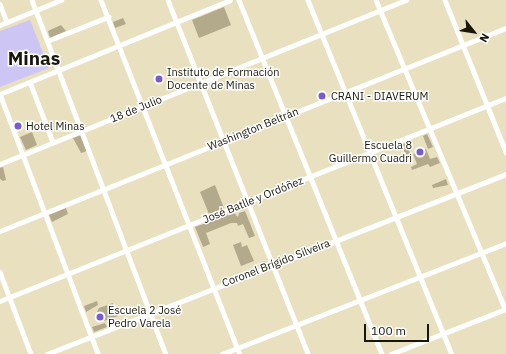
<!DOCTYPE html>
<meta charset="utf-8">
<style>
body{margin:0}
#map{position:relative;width:506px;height:354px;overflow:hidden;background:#e8e0bf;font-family:"IBM Plex Sans",sans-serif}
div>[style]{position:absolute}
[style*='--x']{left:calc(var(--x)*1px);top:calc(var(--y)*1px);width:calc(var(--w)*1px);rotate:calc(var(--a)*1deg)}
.green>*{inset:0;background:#cdc6f4}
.building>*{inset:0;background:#b2aa8a}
.minor>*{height:4.5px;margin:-2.25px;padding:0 2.25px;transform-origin:2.25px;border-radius:2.25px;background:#fff}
.dots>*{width:11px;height:11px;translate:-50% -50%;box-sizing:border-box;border:2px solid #fff;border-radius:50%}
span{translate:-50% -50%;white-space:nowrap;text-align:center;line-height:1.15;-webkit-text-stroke:3px #fff;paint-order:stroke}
.poi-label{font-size:11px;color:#19160a}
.left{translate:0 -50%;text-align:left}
.right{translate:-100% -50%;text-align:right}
.street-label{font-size:11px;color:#19160a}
.town-label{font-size:19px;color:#19160a;font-weight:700}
.north{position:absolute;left:454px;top:12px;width:40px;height:40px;-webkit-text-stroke:3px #fff;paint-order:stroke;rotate:120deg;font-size:11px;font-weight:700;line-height:16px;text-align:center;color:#19160a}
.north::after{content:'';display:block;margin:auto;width:14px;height:18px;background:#19160a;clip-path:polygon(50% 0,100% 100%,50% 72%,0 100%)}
.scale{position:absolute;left:364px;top:324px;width:65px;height:18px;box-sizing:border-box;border:2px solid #19160a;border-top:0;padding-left:5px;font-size:12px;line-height:14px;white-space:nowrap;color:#19160a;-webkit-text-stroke:3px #fff;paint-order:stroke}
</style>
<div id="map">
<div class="green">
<div style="clip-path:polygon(30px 20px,49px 68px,0 87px,0 31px)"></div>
</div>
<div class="building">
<div style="clip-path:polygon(224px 7px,231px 25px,199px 38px,192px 20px)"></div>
<div style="clip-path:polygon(123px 18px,126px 24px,115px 28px,113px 22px)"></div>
<div style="clip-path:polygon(61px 25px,66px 31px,50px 38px,48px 31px)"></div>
<div style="clip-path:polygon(32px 132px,37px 145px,26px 150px,20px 137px)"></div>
<div style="clip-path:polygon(427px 134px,433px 147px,428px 149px,423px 136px)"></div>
<div style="clip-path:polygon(81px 135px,87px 151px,81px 153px,73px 138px)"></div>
<div style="clip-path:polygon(406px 143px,411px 155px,407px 157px,401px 145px)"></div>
<div style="clip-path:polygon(426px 149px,430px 159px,437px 157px,440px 163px,430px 167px,428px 164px,412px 170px,411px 167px,417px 164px,413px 154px)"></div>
<div style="clip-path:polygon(3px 167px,6px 180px,3px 181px,0 179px,0 168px)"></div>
<div style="clip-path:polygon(446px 179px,448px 185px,433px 188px,432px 185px)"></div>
<div style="clip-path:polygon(215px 185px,224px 208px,209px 214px,200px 192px)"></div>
<div style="clip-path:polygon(66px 208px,68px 214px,52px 222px,49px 215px)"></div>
<div style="clip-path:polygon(245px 211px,255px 236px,249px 238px,243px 224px,238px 226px,237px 223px,231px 223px,206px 233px,210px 244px,203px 247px,195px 227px,234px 213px,238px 217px,239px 213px)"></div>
<div style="clip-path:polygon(241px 242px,242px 247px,247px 245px,254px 261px,241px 266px,233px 245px)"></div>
<div style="clip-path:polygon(97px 301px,98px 305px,86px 312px,84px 306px)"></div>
<div style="clip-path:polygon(113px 303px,118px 316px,104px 321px,103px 318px,100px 319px,97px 312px,99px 308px)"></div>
<div style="clip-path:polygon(105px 323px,107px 327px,94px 332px,92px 327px)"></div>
</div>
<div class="minor">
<div style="--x:32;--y:0;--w:379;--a:69.3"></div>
<div style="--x:101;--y:0;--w:380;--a:68.6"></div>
<div style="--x:168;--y:0;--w:381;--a:68.4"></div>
<div style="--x:239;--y:0;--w:382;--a:68"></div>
<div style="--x:308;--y:0;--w:382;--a:67.9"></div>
<div style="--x:376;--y:0;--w:335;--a:67.3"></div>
<div style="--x:445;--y:0;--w:164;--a:68.1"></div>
<div style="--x:0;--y:4;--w:19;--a:69"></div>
<div style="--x:0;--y:25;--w:66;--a:-22.3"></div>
<div style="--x:47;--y:41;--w:66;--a:-21.5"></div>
<div style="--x:30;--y:82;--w:64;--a:69"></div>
<div style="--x:0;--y:94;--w:278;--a:69.3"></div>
<div style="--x:0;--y:94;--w:248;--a:-22.2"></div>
<div style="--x:0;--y:164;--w:438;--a:-22"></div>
<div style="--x:0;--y:231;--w:545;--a:-21.86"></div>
<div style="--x:0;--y:272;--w:88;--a:69.3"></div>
<div style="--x:0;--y:301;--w:545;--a:-21.86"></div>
<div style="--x:47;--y:354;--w:493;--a:-21.4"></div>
<div style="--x:222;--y:354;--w:305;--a:-21.3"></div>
<div style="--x:391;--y:354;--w:123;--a:-21.4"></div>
</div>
<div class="dots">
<div style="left:159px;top:79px;background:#7a59d4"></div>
<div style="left:322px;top:96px;background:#7a59d4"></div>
<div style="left:18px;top:126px;background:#7a59d4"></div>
<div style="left:420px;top:152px;background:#7a59d4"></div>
<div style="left:100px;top:317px;background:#7a59d4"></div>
</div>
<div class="poi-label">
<span class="left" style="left:167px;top:79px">Instituto de Formación<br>Docente de Minas</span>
<span class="left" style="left:331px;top:96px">CRANI - DIAVERUM</span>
<span class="left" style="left:26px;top:126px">Hotel Minas</span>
<span class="right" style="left:412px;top:152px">Escuela 8<br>Guillermo Cuadri</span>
<span class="left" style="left:108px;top:317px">Escuela 2 José<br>Pedro Varela</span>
</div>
<div class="street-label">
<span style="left:136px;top:109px;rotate:-22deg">18 de Julio</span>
<span style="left:253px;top:129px;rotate:-22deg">Washington Beltrán</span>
<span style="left:253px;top:200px;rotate:-22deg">José Batlle y Ordóñez</span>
<span style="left:276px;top:263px;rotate:-21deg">Coronel Brígido Silveira</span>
</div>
<div class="town-label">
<span style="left:34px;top:59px">Minas</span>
</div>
<div class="north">N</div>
<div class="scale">100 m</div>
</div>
